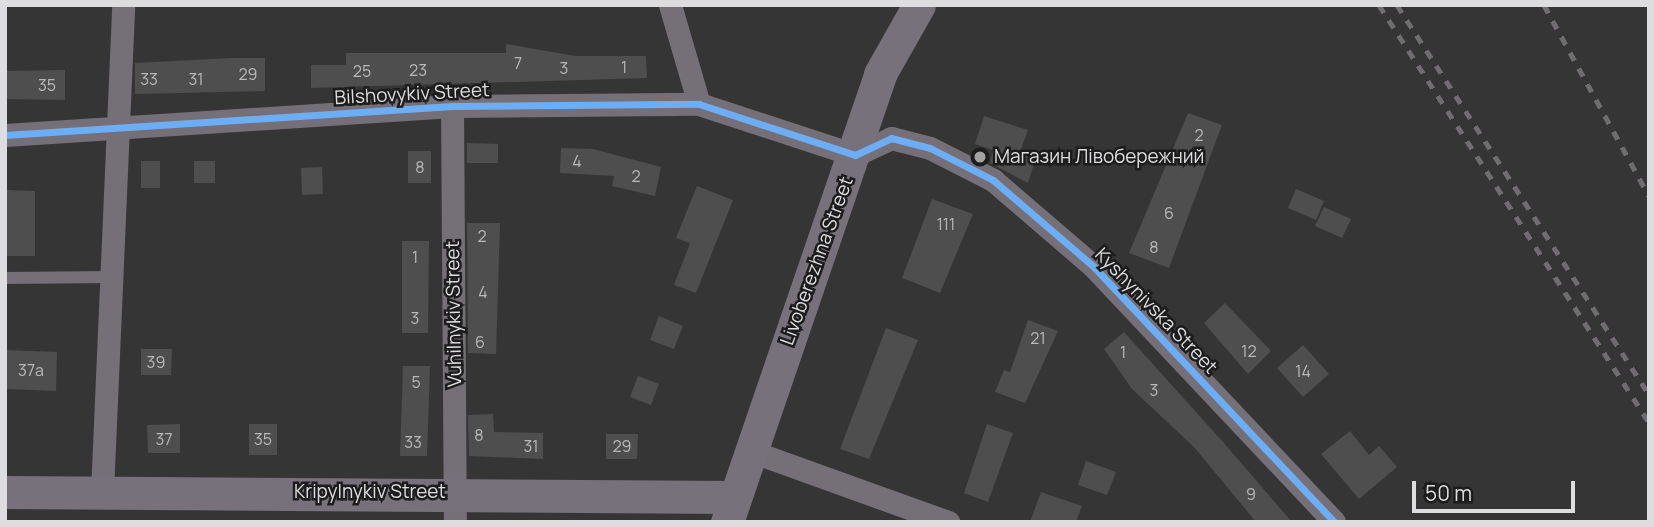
<!DOCTYPE html>
<meta charset="utf-8">
<style>
body{margin:0}
#map{position:relative;width:1654px;height:527px;overflow:hidden;background:#363536;font-family:Manrope,sans-serif}
div>[style]{position:absolute}
[style*='--x']{left:calc(var(--x)*1px);top:calc(var(--y)*1px);width:calc(var(--w)*1px);rotate:calc(var(--a)*1deg)}
.building>*{inset:0;background:#4e4e4e}
.lane>*{height:12px;margin:-6px;padding:0 6px;transform-origin:6px;border-radius:6px;background:#756f77}
.street>*{height:23px;margin:-11.5px;padding:0 11.5px;transform-origin:11.5px;border-radius:11.5px;background:#756f77}
.secondary>*{height:33px;margin:-16.5px;padding:0 16.5px;transform-origin:16.5px;border-radius:16.5px;background:#77717b}
.rail>*{height:5px;margin-top:-2.5px;transform-origin:0;background:repeating-linear-gradient(90deg,#706c71 0 9px,transparent 0 18px)}
.cycleway>*{height:7px;margin:-3.5px;padding:0 3.5px;transform-origin:3.5px;border-radius:3.5px;background:#6dadf4}
.dots>*{width:19px;height:19px;translate:-50% -50%;box-sizing:border-box;border:4px solid #1d1c1d;border-radius:50%}
span{translate:-50% -50%;white-space:nowrap;text-align:center;line-height:1.15;-webkit-text-stroke:5px #1d1c1d;paint-order:stroke}
.number-label{font-size:16px;color:#b9b8ba}
.number-label span{-webkit-text-stroke-width:0}
.street-label{font-size:19px;color:#dddcde}
.poi-label{font-size:19px;color:#dddcde}
.left{translate:0 -50%;text-align:left}
.frame{position:absolute;inset:0;border:7px solid #dddcde;pointer-events:none}
.scale{position:absolute;left:1412px;top:481px;width:163px;height:32px;box-sizing:border-box;border:4px solid #dddcde;border-top:0;padding-left:9px;font-size:21px;line-height:24px;white-space:nowrap;color:#dddcde;-webkit-text-stroke:5px #1d1c1d;paint-order:stroke}
</style>
<div id="map">
<div class="building">
<div style="clip-path:polygon(506px 44px,575px 56px,646px 56px,647px 78px,311px 88px,311px 65px,346px 65px,346px 53px,506px 53px)"></div>
<div style="clip-path:polygon(232px 58px,265px 58px,265px 91px,135px 94px,135px 63px)"></div>
<div style="clip-path:polygon(65px 70px,65px 100px,5px 99px,5px 71px)"></div>
<div style="clip-path:polygon(1188px 113px,1222px 125px,1169px 268px,1129px 253px)"></div>
<div style="clip-path:polygon(984px 116px,1028px 130px,1021px 149px,1037px 154px,1028px 183px,990px 163px,993px 150px,975px 144px)"></div>
<div style="clip-path:polygon(467px 143px,498px 144px,498px 163px,467px 163px)"></div>
<div style="clip-path:polygon(561px 148px,593px 149px,661px 167px,655px 196px,612px 186px,614px 176px,560px 173px)"></div>
<div style="clip-path:polygon(408px 151px,431px 151px,431px 183px,408px 183px)"></div>
<div style="clip-path:polygon(141px 161px,160px 161px,160px 188px,141px 188px)"></div>
<div style="clip-path:polygon(194px 161px,215px 161px,215px 183px,194px 183px)"></div>
<div style="clip-path:polygon(322px 167px,323px 194px,302px 195px,301px 168px)"></div>
<div style="clip-path:polygon(697px 186px,733px 200px,696px 293px,674px 285px,690px 243px,676px 238px)"></div>
<div style="clip-path:polygon(1296px 189px,1324px 201px,1316px 220px,1288px 208px)"></div>
<div style="clip-path:polygon(5px 190px,35px 191px,35px 256px,5px 256px)"></div>
<div style="clip-path:polygon(932px 199px,973px 214px,940px 293px,902px 278px)"></div>
<div style="clip-path:polygon(1324px 207px,1351px 219px,1342px 238px,1315px 226px)"></div>
<div style="clip-path:polygon(467px 223px,500px 223px,496px 354px,468px 353px)"></div>
<div style="clip-path:polygon(402px 241px,429px 241px,428px 333px,402px 333px)"></div>
<div style="clip-path:polygon(1225px 303px,1271px 351px,1248px 374px,1204px 323px)"></div>
<div style="clip-path:polygon(659px 316px,683px 326px,674px 349px,650px 340px)"></div>
<div style="clip-path:polygon(1028px 320px,1058px 331px,1025px 403px,995px 392px,1004px 370px,1010px 372px)"></div>
<div style="clip-path:polygon(886px 328px,918px 340px,869px 459px,840px 449px)"></div>
<div style="clip-path:polygon(1124px 332px,1223px 442px,1292px 522px,1256px 522px,1194px 447px,1132px 389px,1104px 349px)"></div>
<div style="clip-path:polygon(1303px 345px,1329px 374px,1303px 397px,1277px 368px)"></div>
<div style="clip-path:polygon(141px 349px,172px 349px,171px 375px,141px 375px)"></div>
<div style="clip-path:polygon(5px 350px,57px 352px,56px 391px,5px 389px)"></div>
<div style="clip-path:polygon(403px 366px,430px 366px,427px 456px,400px 456px)"></div>
<div style="clip-path:polygon(638px 376px,659px 384px,651px 405px,630px 397px)"></div>
<div style="clip-path:polygon(493px 414px,494px 432px,543px 433px,543px 459px,469px 456px,468px 415px)"></div>
<div style="clip-path:polygon(180px 424px,180px 453px,148px 453px,147px 425px)"></div>
<div style="clip-path:polygon(249px 424px,277px 424px,277px 455px,249px 455px)"></div>
<div style="clip-path:polygon(987px 424px,1013px 433px,988px 502px,964px 493px)"></div>
<div style="clip-path:polygon(1350px 431px,1369px 455px,1379px 446px,1397px 467px,1359px 499px,1321px 454px)"></div>
<div style="clip-path:polygon(606px 434px,638px 434px,637px 459px,606px 459px)"></div>
<div style="clip-path:polygon(1086px 461px,1116px 472px,1107px 495px,1078px 485px)"></div>
<div style="clip-path:polygon(1041px 492px,1082px 506px,1076px 522px,1030px 522px)"></div>
</div>
<div class="lane">
<div style="--x:5;--y:278;--w:107;--a:-0.5"></div>
</div>
<div class="street">
<div style="--x:670;--y:5;--w:103;--a:73.7"></div>
<div style="--x:452;--y:106;--w:416;--a:89.6"></div>
<div style="--x:5;--y:135;--w:448;--a:-3.7"></div>
<div style="--x:452;--y:106;--w:247;--a:-0.5"></div>
<div style="--x:699;--y:104;--w:164;--a:18.1"></div>
<div style="--x:855;--y:155;--w:40;--a:-25"></div>
<div style="--x:891;--y:138;--w:40;--a:14.4"></div>
<div style="--x:930;--y:148;--w:71;--a:26.9"></div>
<div style="--x:993;--y:180;--w:133;--a:40.7"></div>
<div style="--x:1094;--y:267;--w:350;--a:46.7"></div>
<div style="--x:748;--y:450;--w:213;--a:19.8"></div>
<div style="--x:102;--y:492;--w:487;--a:-87.5"></div>
</div>
<div class="secondary">
<div style="--x:5;--y:492;--w:729;--a:0.39"></div>
<div style="--x:727;--y:522;--w:473;--a:-71.1"></div>
<div style="--x:880;--y:74;--w:79;--a:-60.5"></div>
</div>
<div class="rail">
<div style="--x:1379;--y:5;--w:498;--a:57.1"></div>
<div style="--x:1397;--y:5;--w:463;--a:57.1"></div>
<div style="--x:1544;--y:5;--w:218;--a:61.2"></div>
</div>
<div class="cycleway">
<div style="--x:5;--y:135;--w:448;--a:-3.7"></div>
<div style="--x:452;--y:106;--w:247;--a:-0.5"></div>
<div style="--x:699;--y:104;--w:164;--a:18.1"></div>
<div style="--x:855;--y:155;--w:40;--a:-25"></div>
<div style="--x:891;--y:138;--w:40;--a:14.4"></div>
<div style="--x:930;--y:148;--w:71;--a:26.9"></div>
<div style="--x:993;--y:180;--w:133;--a:40.7"></div>
<div style="--x:1094;--y:267;--w:350;--a:46.7"></div>
</div>
<div class="dots">
<div style="left:980px;top:157px;background:#a3a2a3"></div>
</div>
<div class="number-label">
<span style="left:518px;top:63px">7</span>
<span style="left:624px;top:67px">1</span>
<span style="left:564px;top:68px">3</span>
<span style="left:418px;top:70px">23</span>
<span style="left:362px;top:71px">25</span>
<span style="left:248px;top:74px">29</span>
<span style="left:149px;top:79px">33</span>
<span style="left:196px;top:79px">31</span>
<span style="left:47px;top:85px">35</span>
<span style="left:1199px;top:135px">2</span>
<span style="left:577px;top:161px">4</span>
<span style="left:420px;top:167px">8</span>
<span style="left:636px;top:176px">2</span>
<span style="left:1169px;top:213px">6</span>
<span style="left:946px;top:224px">111</span>
<span style="left:482px;top:236px">2</span>
<span style="left:1154px;top:247px">8</span>
<span style="left:415px;top:257px">1</span>
<span style="left:483px;top:292px">4</span>
<span style="left:415px;top:318px">3</span>
<span style="left:1038px;top:338px">21</span>
<span style="left:480px;top:342px">6</span>
<span style="left:1249px;top:351px">12</span>
<span style="left:1123px;top:352px">1</span>
<span style="left:156px;top:362px">39</span>
<span style="left:31px;top:370px">37а</span>
<span style="left:1303px;top:371px">14</span>
<span style="left:416px;top:382px">5</span>
<span style="left:1154px;top:390px">3</span>
<span style="left:479px;top:435px">8</span>
<span style="left:164px;top:439px">37</span>
<span style="left:263px;top:439px">35</span>
<span style="left:413px;top:442px">33</span>
<span style="left:531px;top:446px">31</span>
<span style="left:622px;top:446px">29</span>
<span style="left:1251px;top:494px">9</span>
</div>
<div class="street-label">
<span style="left:412px;top:94px;rotate:-3deg">Bilshovykiv Street</span>
<span style="left:817px;top:261px;rotate:-70deg">Livoberezhna Street</span>
<span style="left:1156px;top:311px;rotate:46deg">Kyshynivska Street</span>
<span style="left:454px;top:314px;rotate:-91deg">Vuhilnykiv Street</span>
<span style="left:370px;top:492px">Kripylnykiv Street</span>
</div>
<div class="poi-label">
<span class="left" style="left:994px;top:157px">Магазин Лівобережний</span>
</div>
<div class="frame"></div>
<div class="scale">50 m</div>
</div>
